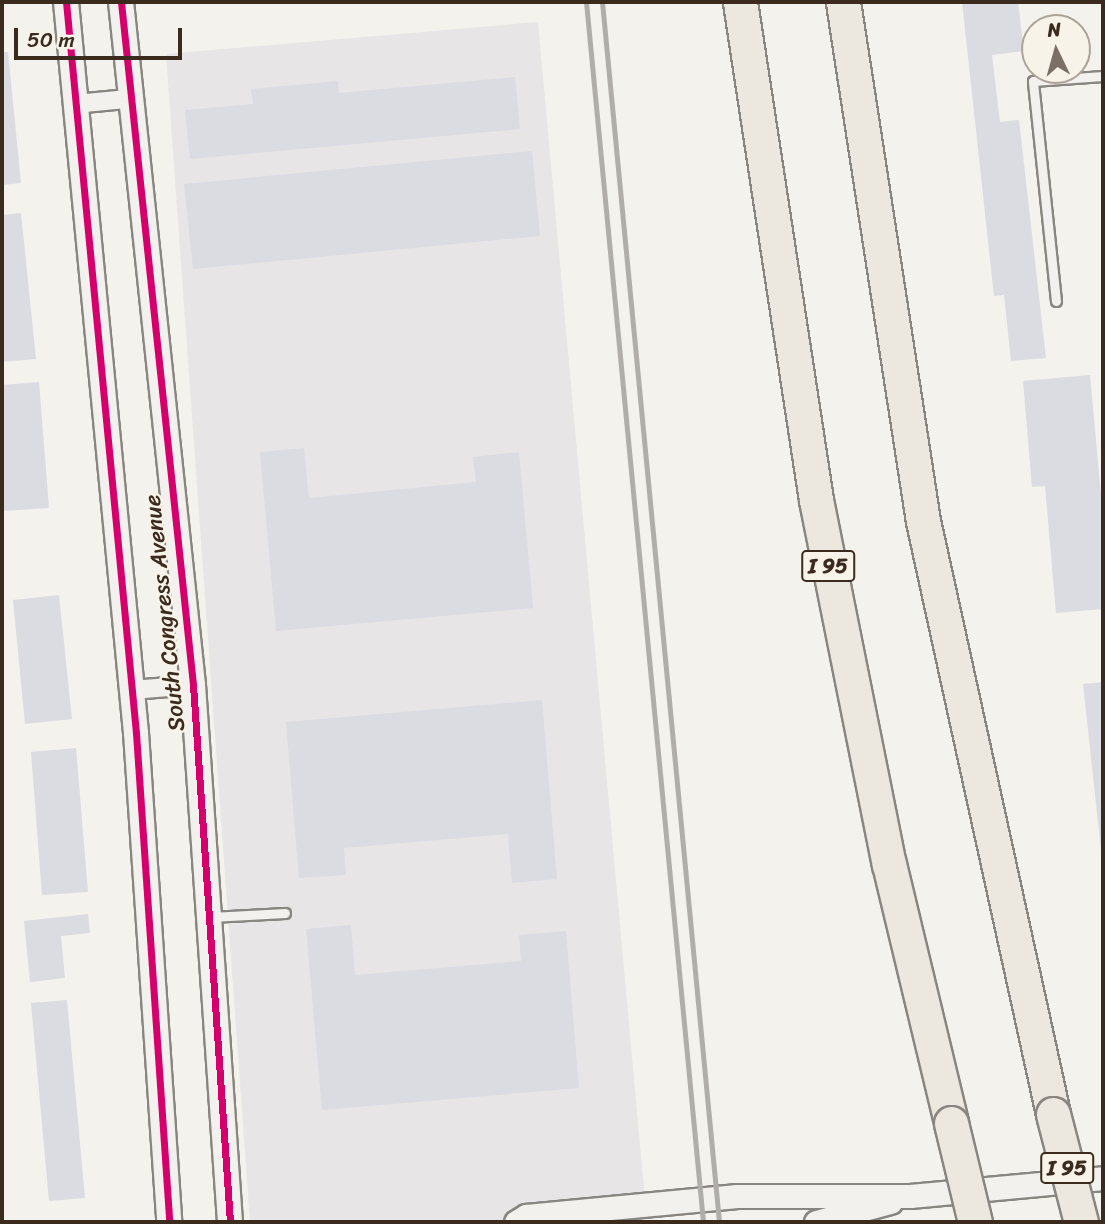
<!DOCTYPE html>
<style>
body{margin:0}
#map{position:relative;width:1105px;height:1224px;overflow:hidden;background:#f4f2ec;font-family:Sriracha,sans-serif}
div>[style]{position:absolute}
[style*='--x']{left:calc(var(--x)*1px);top:calc(var(--y)*1px);width:calc(var(--w)*1px);rotate:calc(var(--a)*1deg)}
.built>*{inset:0;background:#e7e5e6}
.building>*{inset:0;background:#dbdbe2}
.roads{filter:drop-shadow(2px 0 #898580) drop-shadow(-2px 0 #898580) drop-shadow(0 2px #898580) drop-shadow(0 -2px #898580)}
.service>*{height:9px;margin:-4.5px;padding:0 4.5px;transform-origin:4.5px;border-radius:4.5px;background:#f2f1ed}
.minor>*{height:18px;margin:-9px;padding:0 9px;transform-origin:9px;border-radius:9px;background:#f2f1ed}
.tertiary>*{height:23px;margin:-11.5px;padding:0 11.5px;transform-origin:11.5px;border-radius:11.5px;background:#f2f1ed}
.secondary>*{height:24px;margin:-12px;padding:0 12px;transform-origin:12px;border-radius:12px;background:#f2f1ed}
.motorway>*{height:33px;margin:-16.5px;padding:0 16.5px;transform-origin:16.5px;border-radius:16.5px;background:#ece8df}
.rail>*{height:5px;margin:-2.5px;padding:0 2.5px;transform-origin:2.5px;border-radius:2.5px;background:#b1aeaa}
.bridges{filter:drop-shadow(2px 0 #898580) drop-shadow(-2px 0 #898580) drop-shadow(0 2px #898580) drop-shadow(0 -2px #898580)}
.motorway-bridge>*{height:33px;margin:-16.5px;padding:0 16.5px;transform-origin:16.5px;border-radius:16.5px;background:#ece8df}
.cycleway>*{height:7px;margin:-3.5px;padding:0 3.5px;transform-origin:3.5px;border-radius:3.5px;background:#d6006c}
span{translate:-50% -50%;white-space:nowrap;text-align:center;line-height:1.15;-webkit-text-stroke:5px #f7f3e8;paint-order:stroke}
.shield-label span{padding:2px 5px;background:#f7f3e8;border:2px solid;border-radius:5px;-webkit-text-stroke-width:0}
.shield-label{font-size:21px;color:#3b2a1e;font-weight:700}
.street-label{font-size:23px;color:#3b2a1e}
.frame{position:absolute;inset:0;border:4px solid #3b2a1e;pointer-events:none}
.north{position:absolute;left:1021px;top:14px;width:70px;height:70px;box-sizing:border-box;background:#f7f3e8;border:2px solid #aca397;border-radius:50%;rotate:355deg;font-size:19px;font-weight:700;line-height:28px;text-align:center;color:#3b2a1e}
.north::after{content:'';display:block;margin:auto;width:24px;height:32px;background:#7c7066;clip-path:polygon(50% 0,100% 100%,50% 72%,0 100%)}
.scale{position:absolute;left:14px;top:28px;width:168px;height:32px;box-sizing:border-box;border:4px solid #3b2a1e;border-top:0;padding-left:9px;font-size:21px;line-height:24px;white-space:nowrap;color:#3b2a1e;-webkit-text-stroke:5px #f7f3e8;paint-order:stroke}
</style>
<div id="map">
<div class="built">
<div style="clip-path:polygon(538px 22px,647px 1222px,250px 1222px,166px 54px)"></div>
</div>
<div class="building">
<div style="clip-path:polygon(962px 2px,1018px 2px,1024px 51px,992px 55px,1000px 122px,1019px 120px,1046px 358px,1011px 361px,1004px 295px,994px 296px)"></div>
<div style="clip-path:polygon(2px 52px,8px 52px,21px 183px,2px 185px)"></div>
<div style="clip-path:polygon(515px 77px,520px 129px,190px 159px,185px 110px,253px 104px,251px 89px,338px 81px,339px 93px)"></div>
<div style="clip-path:polygon(532px 151px,540px 236px,193px 269px,184px 184px)"></div>
<div style="clip-path:polygon(21px 213px,36px 359px,2px 362px,2px 215px)"></div>
<div style="clip-path:polygon(1090px 375px,1103px 517px,1103px 609px,1056px 613px,1045px 486px,1032px 487px,1023px 381px)"></div>
<div style="clip-path:polygon(39px 382px,49px 508px,3px 511px,2px 385px)"></div>
<div style="clip-path:polygon(304px 448px,309px 498px,476px 482px,473px 457px,519px 452px,533px 608px,276px 631px,260px 452px)"></div>
<div style="clip-path:polygon(59px 595px,72px 719px,25px 724px,13px 600px)"></div>
<div style="clip-path:polygon(1103px 682px,1103px 850px,1101px 850px,1083px 684px)"></div>
<div style="clip-path:polygon(542px 700px,557px 879px,512px 883px,508px 834px,344px 848px,346px 875px,299px 878px,286px 722px)"></div>
<div style="clip-path:polygon(76px 748px,88px 892px,42px 895px,31px 752px)"></div>
<div style="clip-path:polygon(88px 914px,90px 933px,61px 936px,65px 978px,30px 982px,24px 921px)"></div>
<div style="clip-path:polygon(351px 925px,355px 975px,521px 961px,519px 935px,566px 931px,579px 1088px,322px 1110px,306px 929px)"></div>
<div style="clip-path:polygon(67px 1000px,85px 1198px,49px 1201px,31px 1003px)"></div>
</div>
<div class="roads">
<div class="service">
<div style="--x:1056;--y:301;--w:221;--a:-96"></div>
<div style="--x:1033;--y:81;--w:70;--a:-4.1"></div>
<div style="--x:211;--y:917;--w:74;--a:-3.1"></div>
</div>
<div class="minor">
<div style="--x:75;--y:104;--w:52;--a:-5.5"></div>
<div style="--x:132;--y:690;--w:61;--a:-4.7"></div>
</div>
<div class="tertiary">
<div style="--x:516;--y:1222;--w:12;--a:-31"></div>
<div style="--x:526;--y:1216;--w:212;--a:-5.4"></div>
<div style="--x:737;--y:1196;--w:173;--a:0"></div>
<div style="--x:910;--y:1196;--w:194;--a:-5.3"></div>
<div style="--x:816;--y:1222;--w:77;--a:-15.1"></div>
</div>
<div class="secondary">
<div style="--x:66;--y:2;--w:734;--a:84.53"></div>
<div style="--x:136;--y:733;--w:490;--a:86.1"></div>
<div style="--x:121;--y:2;--w:687;--a:83.98"></div>
<div style="--x:193;--y:685;--w:538;--a:86.06"></div>
</div>
<div class="motorway">
<div style="--x:740;--y:2;--w:504;--a:81.32"></div>
<div style="--x:816;--y:500;--w:371;--a:78.7"></div>
<div style="--x:889;--y:864;--w:266;--a:76.5"></div>
<div style="--x:843;--y:2;--w:525;--a:81.24"></div>
<div style="--x:923;--y:521;--w:607;--a:77.63"></div>
</div>
</div>
<div class="rail">
<div style="--x:586;--y:2;--w:1226;--a:84.52"></div>
<div style="--x:602;--y:2;--w:1226;--a:84.52"></div>
</div>
<div class="bridges">
<div class="motorway-bridge">
<div style="--x:1053;--y:1114;--w:112;--a:75.5"></div>
<div style="--x:951;--y:1123;--w:102;--a:76.4"></div>
</div>
</div>
<div class="cycleway">
<div style="--x:66;--y:2;--w:734;--a:84.53"></div>
<div style="--x:136;--y:733;--w:490;--a:86.1"></div>
<div style="--x:121;--y:2;--w:687;--a:83.98"></div>
<div style="--x:193;--y:685;--w:538;--a:86.06"></div>
</div>
<div class="shield-label">
<span style="left:828px;top:566px">I 95</span>
<span style="left:1067px;top:1168px">I 95</span>
</div>
<div class="street-label">
<span style="left:165px;top:613px;rotate:-96deg">South Congress Avenue</span>
</div>
<div class="frame"></div>
<div class="north">N</div>
<div class="scale">50 m</div>
</div>
